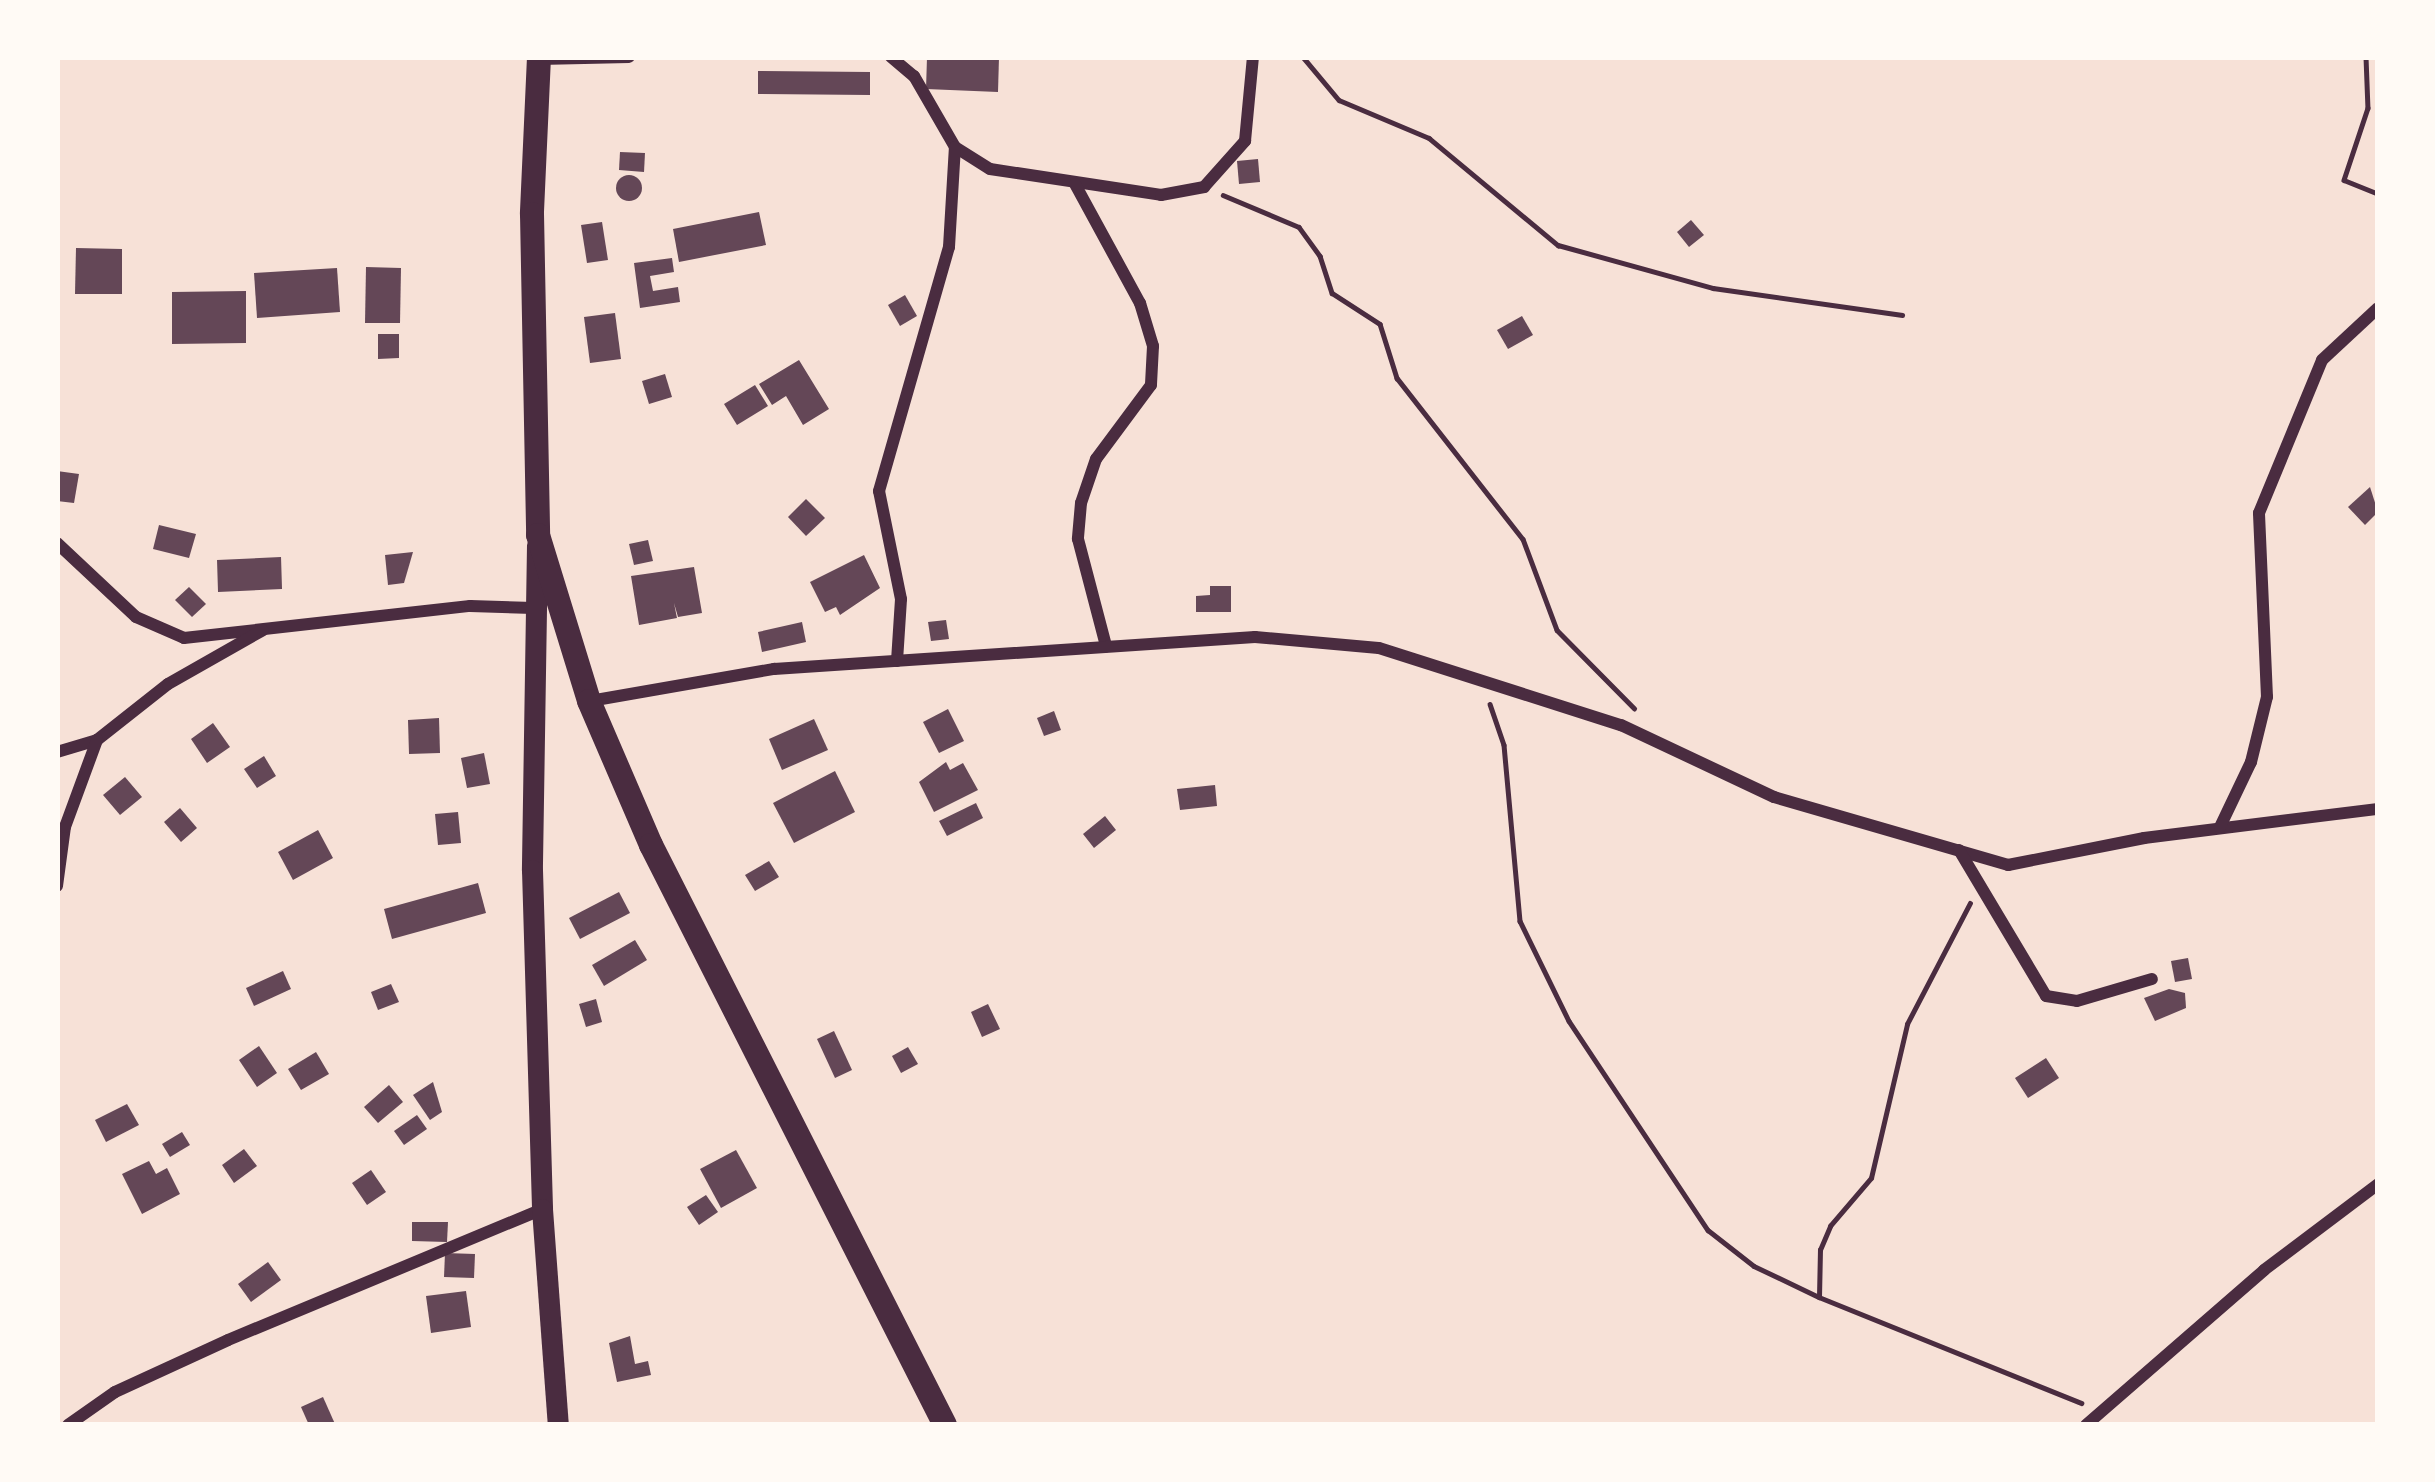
<!DOCTYPE html>
<style>
body{margin:0}
#map{position:relative;width:2435px;height:1482px;overflow:hidden;background:#f7e1d7;font-family:Poppins,sans-serif}
div>[style]{position:absolute}
[style*='--x']{left:calc(var(--x)*1px);top:calc(var(--y)*1px);width:calc(var(--w)*1px);rotate:calc(var(--a)*1deg)}
.building>*{inset:0;background:#644757}
.round{border-radius:50%}
.path>*{height:4.5px;margin:-2.25px;padding:0 2.25px;transform-origin:2.25px;border-radius:2.25px;background:#4a2c40}
.minor>*{height:12px;margin:-6px;padding:0 6px;transform-origin:6px;border-radius:6px;background:#4a2c40}
.secondary>*{height:21px;margin:-10.5px;padding:0 10.5px;transform-origin:10.5px;border-radius:10.5px;background:#4a2c40}
.primary>*{height:24px;margin:-12px;padding:0 12px;transform-origin:12px;border-radius:12px;background:#4a2c40}
span{translate:-50% -50%;white-space:nowrap;text-align:center;line-height:1.15;-webkit-text-stroke:9px #fffaf5;paint-order:stroke}
.frame{position:absolute;inset:0;border:60px solid #fffaf5;pointer-events:none}
</style>
<div id="map">
<div class="building">
<div style="clip-path:polygon(927px 57px,999px 57px,998px 92px,926px 89px)"></div>
<div style="clip-path:polygon(758px 71px,870px 72px,870px 95px,758px 94px)"></div>
<div style="clip-path:polygon(620px 152px,645px 153px,644px 172px,619px 170px)"></div>
<div style="clip-path:polygon(1258px 159px,1260px 182px,1239px 184px,1237px 161px)"></div>
<div class="round" style="left:616px;top:175px;width:26px;height:26px"></div>
<div style="clip-path:polygon(759px 212px,766px 245px,679px 262px,673px 229px)"></div>
<div style="clip-path:polygon(1691px 220px,1704px 235px,1689px 247px,1677px 232px)"></div>
<div style="clip-path:polygon(602px 222px,608px 260px,587px 263px,581px 225px)"></div>
<div style="clip-path:polygon(76px 248px,122px 249px,122px 294px,75px 294px)"></div>
<div style="clip-path:polygon(672px 258px,674px 272px,650px 276px,653px 291px,678px 287px,680px 302px,640px 308px,634px 263px)"></div>
<div style="clip-path:polygon(366px 267px,401px 268px,400px 323px,365px 323px)"></div>
<div style="clip-path:polygon(337px 268px,340px 312px,257px 318px,254px 273px)"></div>
<div style="clip-path:polygon(246px 291px,246px 343px,172px 344px,172px 292px)"></div>
<div style="clip-path:polygon(905px 295px,917px 316px,900px 326px,888px 305px)"></div>
<div style="clip-path:polygon(615px 313px,621px 359px,590px 363px,584px 317px)"></div>
<div style="clip-path:polygon(1522px 316px,1533px 335px,1508px 349px,1497px 330px)"></div>
<div style="clip-path:polygon(378px 334px,399px 334px,399px 358px,378px 359px)"></div>
<div style="clip-path:polygon(799px 360px,829px 409px,803px 425px,786px 396px,772px 405px,759px 384px)"></div>
<div style="clip-path:polygon(665px 374px,672px 397px,649px 404px,642px 381px)"></div>
<div style="clip-path:polygon(755px 385px,768px 406px,737px 425px,724px 404px)"></div>
<div style="clip-path:polygon(57px 471px,79px 474px,74px 503px,57px 501px)"></div>
<div style="clip-path:polygon(2370px 487px,2378px 512px,2365px 525px,2348px 507px)"></div>
<div style="clip-path:polygon(806px 499px,825px 518px,806px 536px,788px 517px)"></div>
<div style="clip-path:polygon(159px 525px,196px 534px,189px 558px,153px 549px)"></div>
<div style="clip-path:polygon(648px 540px,653px 561px,634px 565px,629px 544px)"></div>
<div style="clip-path:polygon(413px 552px,404px 583px,388px 585px,385px 555px)"></div>
<div style="clip-path:polygon(864px 555px,880px 588px,840px 615px,836px 607px,825px 612px,810px 582px)"></div>
<div style="clip-path:polygon(281px 557px,282px 589px,218px 592px,217px 560px)"></div>
<div style="clip-path:polygon(694px 567px,702px 613px,678px 617px,674px 603px,677px 618px,639px 625px,631px 576px)"></div>
<div style="clip-path:polygon(1210px 586px,1231px 586px,1231px 612px,1196px 612px,1196px 596px,1210px 595px)"></div>
<div style="clip-path:polygon(189px 587px,206px 604px,192px 617px,175px 600px)"></div>
<div style="clip-path:polygon(946px 620px,949px 639px,931px 641px,928px 622px)"></div>
<div style="clip-path:polygon(802px 622px,806px 642px,762px 652px,758px 632px)"></div>
<div style="clip-path:polygon(948px 709px,964px 741px,939px 753px,923px 722px)"></div>
<div style="clip-path:polygon(1054px 711px,1061px 730px,1044px 736px,1037px 718px)"></div>
<div style="clip-path:polygon(439px 718px,440px 753px,409px 754px,408px 720px)"></div>
<div style="clip-path:polygon(814px 719px,828px 750px,782px 770px,769px 739px)"></div>
<div style="clip-path:polygon(213px 723px,230px 747px,207px 763px,191px 739px)"></div>
<div style="clip-path:polygon(484px 753px,490px 784px,467px 788px,461px 758px)"></div>
<div style="clip-path:polygon(264px 756px,276px 776px,257px 788px,244px 769px)"></div>
<div style="clip-path:polygon(946px 762px,950px 770px,963px 763px,978px 790px,934px 812px,919px 782px)"></div>
<div style="clip-path:polygon(835px 771px,855px 812px,794px 843px,773px 803px)"></div>
<div style="clip-path:polygon(125px 777px,142px 797px,120px 815px,103px 795px)"></div>
<div style="clip-path:polygon(1215px 785px,1217px 806px,1180px 810px,1177px 789px)"></div>
<div style="clip-path:polygon(976px 803px,983px 818px,947px 836px,939px 821px)"></div>
<div style="clip-path:polygon(180px 808px,197px 828px,181px 842px,164px 822px)"></div>
<div style="clip-path:polygon(458px 812px,461px 843px,438px 845px,435px 814px)"></div>
<div style="clip-path:polygon(1105px 816px,1116px 830px,1094px 848px,1083px 834px)"></div>
<div style="clip-path:polygon(318px 830px,333px 858px,293px 880px,278px 852px)"></div>
<div style="clip-path:polygon(769px 861px,779px 877px,755px 891px,745px 875px)"></div>
<div style="clip-path:polygon(478px 883px,486px 913px,392px 939px,384px 909px)"></div>
<div style="clip-path:polygon(619px 892px,630px 913px,580px 939px,569px 918px)"></div>
<div style="clip-path:polygon(635px 940px,647px 960px,604px 986px,592px 965px)"></div>
<div style="clip-path:polygon(2188px 958px,2192px 979px,2175px 982px,2171px 961px)"></div>
<div style="clip-path:polygon(283px 971px,291px 989px,254px 1006px,246px 988px)"></div>
<div style="clip-path:polygon(391px 984px,399px 1002px,378px 1010px,371px 992px)"></div>
<div style="clip-path:polygon(2169px 989px,2185px 993px,2186px 1008px,2155px 1021px,2144px 998px)"></div>
<div style="clip-path:polygon(596px 999px,602px 1022px,586px 1027px,579px 1004px)"></div>
<div style="clip-path:polygon(988px 1004px,1000px 1029px,982px 1037px,971px 1012px)"></div>
<div style="clip-path:polygon(834px 1031px,852px 1070px,835px 1078px,817px 1039px)"></div>
<div style="clip-path:polygon(259px 1046px,277px 1073px,257px 1087px,239px 1060px)"></div>
<div style="clip-path:polygon(908px 1047px,918px 1064px,901px 1073px,892px 1056px)"></div>
<div style="clip-path:polygon(316px 1052px,329px 1074px,301px 1090px,288px 1069px)"></div>
<div style="clip-path:polygon(2046px 1058px,2059px 1078px,2028px 1098px,2015px 1078px)"></div>
<div style="clip-path:polygon(433px 1082px,442px 1112px,430px 1120px,413px 1095px)"></div>
<div style="clip-path:polygon(389px 1085px,403px 1102px,378px 1123px,364px 1107px)"></div>
<div style="clip-path:polygon(127px 1104px,139px 1125px,106px 1142px,95px 1120px)"></div>
<div style="clip-path:polygon(417px 1115px,427px 1129px,404px 1145px,394px 1131px)"></div>
<div style="clip-path:polygon(182px 1132px,190px 1145px,170px 1157px,162px 1144px)"></div>
<div style="clip-path:polygon(244px 1149px,257px 1166px,234px 1183px,222px 1165px)"></div>
<div style="clip-path:polygon(736px 1150px,757px 1188px,721px 1208px,700px 1169px)"></div>
<div style="clip-path:polygon(149px 1161px,156px 1174px,167px 1168px,180px 1194px,142px 1214px,122px 1174px)"></div>
<div style="clip-path:polygon(371px 1170px,386px 1192px,367px 1205px,352px 1183px)"></div>
<div style="clip-path:polygon(706px 1195px,718px 1212px,699px 1225px,687px 1207px)"></div>
<div style="clip-path:polygon(412px 1222px,448px 1222px,447px 1242px,412px 1241px)"></div>
<div style="clip-path:polygon(445px 1253px,475px 1254px,474px 1278px,444px 1277px)"></div>
<div style="clip-path:polygon(268px 1262px,281px 1280px,251px 1302px,238px 1284px)"></div>
<div style="clip-path:polygon(466px 1291px,471px 1327px,431px 1333px,426px 1296px)"></div>
<div style="clip-path:polygon(630px 1336px,635px 1364px,648px 1361px,651px 1375px,617px 1382px,609px 1343px)"></div>
<div style="clip-path:polygon(323px 1397px,335px 1424px,309px 1425px,301px 1407px)"></div>
</div>
<div class="path">
<div style="--x:1303;--y:57;--w:56;--a:50.1"></div>
<div style="--x:1339;--y:100;--w:98;--a:22.9"></div>
<div style="--x:1429;--y:138;--w:168;--a:39.7"></div>
<div style="--x:1558;--y:245;--w:161;--a:15.5"></div>
<div style="--x:1713;--y:288;--w:191;--a:8.1"></div>
<div style="--x:2366;--y:57;--w:51;--a:87.8"></div>
<div style="--x:2368;--y:108;--w:76;--a:108.4"></div>
<div style="--x:2344;--y:180;--w:37;--a:22"></div>
<div style="--x:1223;--y:195;--w:82;--a:22.8"></div>
<div style="--x:1299;--y:227;--w:36;--a:54"></div>
<div style="--x:1320;--y:256;--w:39;--a:72"></div>
<div style="--x:1332;--y:293;--w:57;--a:32.9"></div>
<div style="--x:1380;--y:324;--w:57;--a:72.5"></div>
<div style="--x:1397;--y:378;--w:204;--a:52"></div>
<div style="--x:1523;--y:539;--w:97;--a:69.5"></div>
<div style="--x:1557;--y:630;--w:110;--a:45.4"></div>
<div style="--x:1490;--y:704;--w:43;--a:71.1"></div>
<div style="--x:1504;--y:745;--w:177;--a:84.8"></div>
<div style="--x:1520;--y:921;--w:111;--a:63.9"></div>
<div style="--x:1569;--y:1021;--w:251;--a:56.4"></div>
<div style="--x:1708;--y:1230;--w:58;--a:38"></div>
<div style="--x:1754;--y:1266;--w:72;--a:25.5"></div>
<div style="--x:1819;--y:1297;--w:283;--a:22"></div>
<div style="--x:1819;--y:1297;--w:47;--a:-88.8"></div>
<div style="--x:1820;--y:1250;--w:26;--a:-67"></div>
<div style="--x:1830;--y:1226;--w:63;--a:-49.5"></div>
<div style="--x:1871;--y:1178;--w:158;--a:-76.8"></div>
<div style="--x:1907;--y:1024;--w:136;--a:-62.5"></div>
</div>
<div class="minor">
<div style="--x:891;--y:57;--w:30;--a:40"></div>
<div style="--x:914;--y:76;--w:82;--a:60"></div>
<div style="--x:955;--y:147;--w:41;--a:32.2"></div>
<div style="--x:990;--y:169;--w:173;--a:8.6"></div>
<div style="--x:1161;--y:195;--w:44;--a:-10.5"></div>
<div style="--x:1204;--y:187;--w:62;--a:-48.3"></div>
<div style="--x:1245;--y:141;--w:84;--a:-84.6"></div>
<div style="--x:539;--y:59;--w:90;--a:-1.3"></div>
<div style="--x:1075;--y:184;--w:136;--a:61.4"></div>
<div style="--x:1140;--y:303;--w:45;--a:73.2"></div>
<div style="--x:1153;--y:346;--w:39;--a:93"></div>
<div style="--x:1151;--y:385;--w:92;--a:126.6"></div>
<div style="--x:1096;--y:459;--w:46;--a:108.8"></div>
<div style="--x:1081;--y:503;--w:36;--a:95"></div>
<div style="--x:1078;--y:539;--w:111;--a:75.3"></div>
<div style="--x:57;--y:543;--w:108;--a:43.1"></div>
<div style="--x:136;--y:617;--w:52;--a:23.6"></div>
<div style="--x:184;--y:638;--w:288;--a:-6.4"></div>
<div style="--x:470;--y:606;--w:63;--a:1.8"></div>
<div style="--x:897;--y:661;--w:62;--a:-86.3"></div>
<div style="--x:901;--y:599;--w:110;--a:-101.5"></div>
<div style="--x:879;--y:491;--w:254;--a:-74"></div>
<div style="--x:949;--y:247;--w:100;--a:-86.6"></div>
<div style="--x:590;--y:701;--w:187;--a:-9.9"></div>
<div style="--x:774;--y:669;--w:482;--a:-3.8"></div>
<div style="--x:1255;--y:637;--w:124;--a:5.1"></div>
<div style="--x:1379;--y:648;--w:254;--a:17.7"></div>
<div style="--x:1621;--y:725;--w:169;--a:25.2"></div>
<div style="--x:1774;--y:797;--w:244;--a:16.2"></div>
<div style="--x:2008;--y:865;--w:139;--a:-11.2"></div>
<div style="--x:2144;--y:838;--w:236;--a:-7.1"></div>
<div style="--x:57;--y:752;--w:42;--a:-16.7"></div>
<div style="--x:97;--y:740;--w:90;--a:-38.3"></div>
<div style="--x:168;--y:684;--w:109;--a:-29.6"></div>
<div style="--x:2220;--y:827;--w:72;--a:-64.5"></div>
<div style="--x:2251;--y:762;--w:67;--a:-76.2"></div>
<div style="--x:2267;--y:697;--w:184;--a:-92.5"></div>
<div style="--x:2259;--y:513;--w:165;--a:-67.6"></div>
<div style="--x:2322;--y:360;--w:76;--a:-42.9"></div>
<div style="--x:1959;--y:850;--w:170;--a:59.2"></div>
<div style="--x:2046;--y:996;--w:31;--a:9"></div>
<div style="--x:2077;--y:1001;--w:78;--a:-16.3"></div>
<div style="--x:57;--y:886;--w:60;--a:-82.3"></div>
<div style="--x:65;--y:827;--w:93;--a:-69.8"></div>
<div style="--x:68;--y:1425;--w:57;--a:-35.1"></div>
<div style="--x:115;--y:1392;--w:124;--a:-24.7"></div>
<div style="--x:228;--y:1340;--w:340;--a:-22.6"></div>
<div style="--x:2086;--y:1425;--w:236;--a:-41"></div>
<div style="--x:2264;--y:1270;--w:143;--a:-37"></div>
</div>
<div class="secondary">
<div style="--x:537;--y:545;--w:325;--a:90.9"></div>
<div style="--x:532;--y:870;--w:339;--a:88.3"></div>
<div style="--x:542;--y:1209;--w:217;--a:85.8"></div>
</div>
<div class="primary">
<div style="--x:539;--y:57;--w:157;--a:92.6"></div>
<div style="--x:532;--y:214;--w:321;--a:88.9"></div>
<div style="--x:538;--y:535;--w:174;--a:72.9"></div>
<div style="--x:589;--y:701;--w:157;--a:66.7"></div>
<div style="--x:651;--y:845;--w:650;--a:63.12"></div>
</div>
<div class="frame"></div>
</div>
